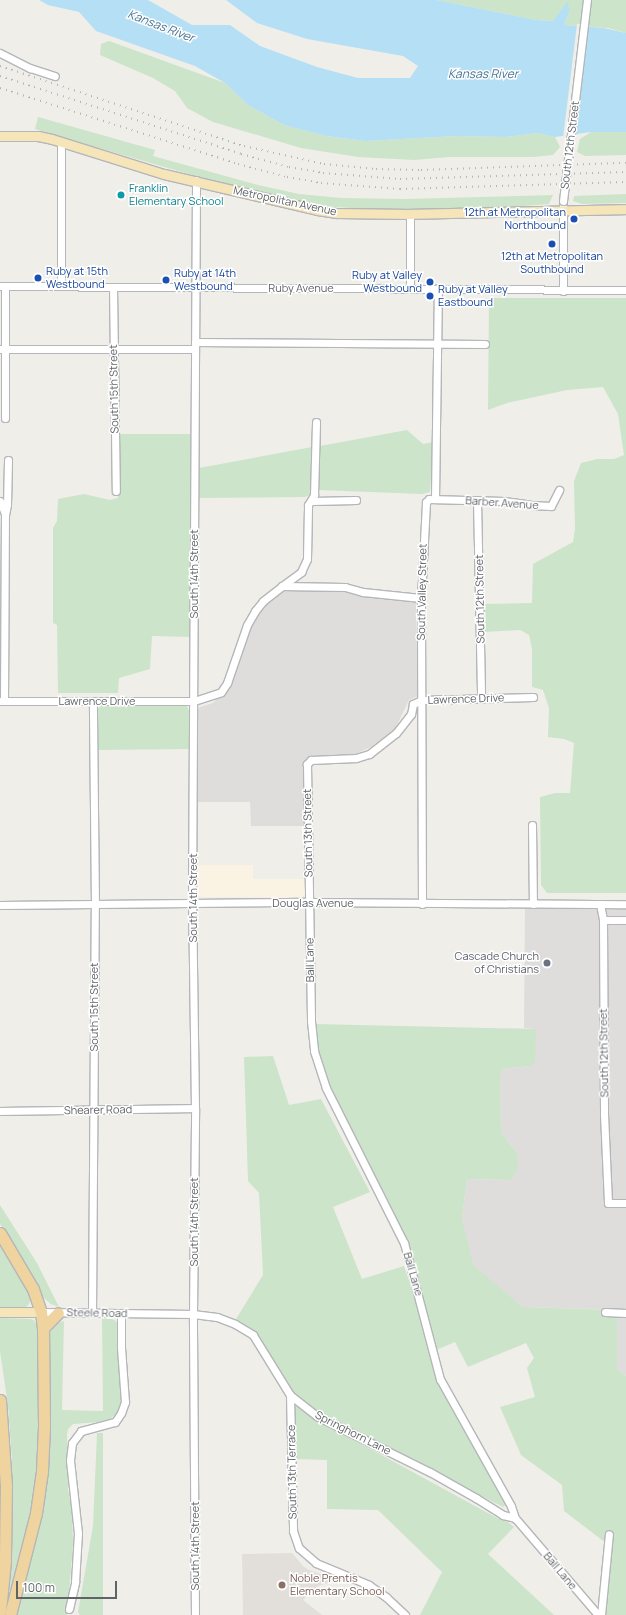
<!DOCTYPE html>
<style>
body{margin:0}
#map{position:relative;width:626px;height:1615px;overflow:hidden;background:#f0eee9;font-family:Manrope,sans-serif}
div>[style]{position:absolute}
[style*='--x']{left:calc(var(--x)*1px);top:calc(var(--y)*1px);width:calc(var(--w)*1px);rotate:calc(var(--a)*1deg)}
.commercial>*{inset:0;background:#faf3e3}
.industrial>*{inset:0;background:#dfdddb}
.education>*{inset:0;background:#e2dfda}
.green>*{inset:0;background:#cce4c9}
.water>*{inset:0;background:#b4dff4}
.pier>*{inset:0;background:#f0eee9}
.roads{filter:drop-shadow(1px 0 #b4b6b9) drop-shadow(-1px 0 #b4b6b9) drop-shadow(0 1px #b4b6b9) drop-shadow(0 -1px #b4b6b9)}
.minor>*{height:7px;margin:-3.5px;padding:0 3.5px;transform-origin:3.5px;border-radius:3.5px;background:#fff}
.major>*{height:9px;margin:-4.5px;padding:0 4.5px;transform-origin:4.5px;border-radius:4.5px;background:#f5e5b9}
.highway>*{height:11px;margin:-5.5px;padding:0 5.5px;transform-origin:5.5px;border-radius:5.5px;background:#f0d4a0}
.rail>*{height:2px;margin-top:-1px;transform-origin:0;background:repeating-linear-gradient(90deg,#b4b5b5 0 1px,transparent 0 6px)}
.bridges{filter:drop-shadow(1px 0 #b4b6b9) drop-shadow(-1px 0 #b4b6b9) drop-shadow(0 1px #b4b6b9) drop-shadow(0 -1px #b4b6b9)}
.minor-bridge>*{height:7px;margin:-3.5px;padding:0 3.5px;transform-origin:3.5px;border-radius:3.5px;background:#fff}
.dots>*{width:11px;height:11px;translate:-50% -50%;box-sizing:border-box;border:2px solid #fff;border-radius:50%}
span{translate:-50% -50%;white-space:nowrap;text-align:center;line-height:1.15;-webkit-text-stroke:3px #fff;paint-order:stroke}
.street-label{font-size:11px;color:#606467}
.culture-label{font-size:11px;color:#0d838f}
.left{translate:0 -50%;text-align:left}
.transit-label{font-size:11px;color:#164399}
.right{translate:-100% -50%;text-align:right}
.worship-label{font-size:11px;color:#5b616d}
.education-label{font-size:11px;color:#785e54}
.water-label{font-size:12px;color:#4b7695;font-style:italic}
.scale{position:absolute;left:16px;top:1581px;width:101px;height:18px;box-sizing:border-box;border:2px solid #606467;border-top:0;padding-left:5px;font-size:12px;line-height:14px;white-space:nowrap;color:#606467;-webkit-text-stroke:3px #fff;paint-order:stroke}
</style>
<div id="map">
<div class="commercial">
<div style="clip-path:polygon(198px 865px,253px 865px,253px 879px,305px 879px,305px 893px,302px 898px,200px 897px,198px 895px)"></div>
</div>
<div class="industrial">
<div style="clip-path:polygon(286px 590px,349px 591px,379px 597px,416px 599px,418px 696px,409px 700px,395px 729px,371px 747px,351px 756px,310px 758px,306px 760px,304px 764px,305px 826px,251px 826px,250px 802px,198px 802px,198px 710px,200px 707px,213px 703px,225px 691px,249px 625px,256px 612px,277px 593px)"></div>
<div style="clip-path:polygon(525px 907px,626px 908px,626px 1310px,523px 1307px,472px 1265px,462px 1218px,467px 1179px,512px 1180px,517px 1153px,501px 1132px,500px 1078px,502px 1069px,530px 1066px,535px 1029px,524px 1028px)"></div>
<div style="clip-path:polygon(617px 1316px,626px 1316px,626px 1376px,617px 1369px)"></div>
</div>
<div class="education">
<div style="clip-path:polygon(292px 1553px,303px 1566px,309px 1570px,338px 1580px,318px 1586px,303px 1600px,322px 1615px,243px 1615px,242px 1554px)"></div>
</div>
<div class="green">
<div style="clip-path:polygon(437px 0,626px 0,626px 33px,608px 28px,564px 25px,569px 13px,561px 12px,553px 21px,536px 20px)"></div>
<div style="clip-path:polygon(109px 41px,225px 83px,248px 105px,284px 125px,326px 136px,365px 141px,457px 136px,506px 137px,537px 133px,555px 137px,560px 147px,553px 155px,533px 157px,449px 157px,414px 160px,358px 157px,301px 148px,213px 122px,187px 108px,175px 91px,153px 78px,100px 55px,101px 44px)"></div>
<div style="clip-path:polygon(38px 117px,155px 150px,153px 156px,258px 185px,299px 194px,341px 198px,405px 199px,553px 195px,549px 204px,523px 206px,416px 210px,365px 209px,322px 206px,296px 202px,230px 186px,47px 133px,35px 129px)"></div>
<div style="clip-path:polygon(591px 132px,626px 132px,626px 155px,585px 156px,577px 152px,580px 139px)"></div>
<div style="clip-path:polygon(626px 194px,626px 203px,582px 204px,573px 201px,574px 196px)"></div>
<div style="clip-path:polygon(489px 298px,626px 298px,626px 893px,547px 893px,541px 885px,540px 797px,555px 793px,570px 793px,574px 743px,564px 739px,548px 737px,549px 708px,543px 690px,532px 687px,532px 649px,529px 635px,520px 630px,484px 632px,483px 604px,532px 603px,533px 564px,573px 542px,575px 529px,574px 481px,581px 463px,597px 459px,614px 459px,624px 455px,618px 414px,603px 387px,567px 390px,507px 403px,488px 410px)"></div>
<div style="clip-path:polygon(407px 430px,423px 444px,433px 442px,430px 492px,422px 494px,318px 490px,320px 446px)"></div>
<div style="clip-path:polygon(117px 434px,190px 434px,190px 637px,152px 636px,150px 669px,119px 678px,118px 693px,58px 693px,57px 625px,53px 623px,53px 528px,57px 521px,58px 499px,84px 494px,110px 500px,118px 498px)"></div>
<div style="clip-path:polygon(312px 447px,310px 495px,305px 497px,199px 498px,199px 468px)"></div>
<div style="clip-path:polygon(102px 704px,186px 705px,190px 712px,189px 749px,97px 750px,97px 710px)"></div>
<div style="clip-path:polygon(314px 1024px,536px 1029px,535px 1062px,530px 1066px,502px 1069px,500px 1078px,501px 1132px,517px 1153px,518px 1164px,516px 1172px,512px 1180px,467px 1179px,462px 1218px,473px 1265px,523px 1307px,617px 1310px,617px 1369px,626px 1376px,626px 1615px,606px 1615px,605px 1612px,610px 1544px,602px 1540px,564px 1511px,562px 1485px,521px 1455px,500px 1407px,535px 1397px,527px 1368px,534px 1358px,526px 1343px,468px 1367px,455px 1342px,436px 1350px,404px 1240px,329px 1089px,316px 1047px)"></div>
<div style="clip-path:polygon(273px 1056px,289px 1105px,321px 1099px,370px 1192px,333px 1207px,362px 1279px,404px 1266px,416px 1299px,436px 1371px,506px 1501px,506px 1505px,503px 1507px,322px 1414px,294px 1394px,250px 1329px,236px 1319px,263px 1275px,259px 1193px,248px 1181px,244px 1057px)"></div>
<div style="clip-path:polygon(0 1205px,37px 1263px,59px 1307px,51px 1304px,40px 1295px,23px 1260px,0 1224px)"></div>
<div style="clip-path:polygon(0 1239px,27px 1285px,31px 1298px,29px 1304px,25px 1308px,0 1308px)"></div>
<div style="clip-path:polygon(0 1318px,31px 1319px,35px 1321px,38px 1331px,40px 1446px,34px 1504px,10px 1592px,12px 1461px,8px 1406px,0 1351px)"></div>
<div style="clip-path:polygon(102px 1318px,112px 1319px,116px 1321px,117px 1324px,122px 1395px,118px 1412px,110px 1419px,100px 1422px,73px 1424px,68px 1429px,67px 1434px,68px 1490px,72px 1510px,73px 1545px,67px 1615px,14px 1615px,38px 1517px,50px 1332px,58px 1323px,64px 1321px,62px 1410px,103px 1411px)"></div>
<div style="clip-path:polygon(296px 1405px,323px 1423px,497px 1518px,508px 1522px,514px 1527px,488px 1554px,554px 1615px,420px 1615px,442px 1572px,378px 1510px,327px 1509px,327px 1460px,294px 1459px,294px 1408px)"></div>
<div style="clip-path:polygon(97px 1433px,103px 1433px,103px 1615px,80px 1615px,78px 1612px,93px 1526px)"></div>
</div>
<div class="water">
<div style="clip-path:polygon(39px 0,148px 0,192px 25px,230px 25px,260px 46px,317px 67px,358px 78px,410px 78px,418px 66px,403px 56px,307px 39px,257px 23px,226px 0,437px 0,536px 20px,553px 21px,568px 1px,569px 13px,564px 25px,604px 28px,626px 33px,626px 132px,591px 132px,555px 137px,537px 133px,506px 137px,457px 136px,365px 141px,326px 136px,284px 125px,248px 105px,225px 83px,195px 66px,96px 31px,79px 12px,48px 5px)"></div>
</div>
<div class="pier">
<div style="clip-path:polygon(577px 24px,589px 24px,576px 136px,563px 138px)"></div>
</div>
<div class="roads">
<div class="minor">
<div style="--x:0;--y:53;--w:34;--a:27"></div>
<div style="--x:30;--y:68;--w:26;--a:18"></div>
<div style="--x:61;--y:142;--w:144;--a:90"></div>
<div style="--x:410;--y:214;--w:74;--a:90"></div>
<div style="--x:0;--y:286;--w:626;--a:0.37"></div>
<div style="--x:113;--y:287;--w:204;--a:89.2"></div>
<div style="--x:563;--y:291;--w:90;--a:-90"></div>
<div style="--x:195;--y:342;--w:290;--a:0.4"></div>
<div style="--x:0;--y:349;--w:195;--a:0"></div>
<div style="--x:5;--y:418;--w:132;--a:-90"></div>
<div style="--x:435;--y:499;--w:211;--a:-89.2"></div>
<div style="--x:477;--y:500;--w:198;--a:88.8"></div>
<div style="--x:0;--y:501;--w:14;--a:69"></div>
<div style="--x:313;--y:501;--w:43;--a:-1.3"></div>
<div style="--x:282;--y:586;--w:24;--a:-36"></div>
<div style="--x:301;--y:572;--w:14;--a:-65"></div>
<div style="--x:307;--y:559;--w:54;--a:-88.9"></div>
<div style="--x:308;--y:505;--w:12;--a:-59"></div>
<div style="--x:314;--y:495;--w:73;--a:-88.4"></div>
<div style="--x:533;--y:697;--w:111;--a:178.5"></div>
<div style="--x:422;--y:700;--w:10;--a:156"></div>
<div style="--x:413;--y:704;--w:10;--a:101"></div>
<div style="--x:411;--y:714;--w:24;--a:128"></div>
<div style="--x:396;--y:733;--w:34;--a:142"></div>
<div style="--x:369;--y:754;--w:14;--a:163"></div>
<div style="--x:356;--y:758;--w:45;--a:177.5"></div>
<div style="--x:311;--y:760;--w:6;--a:135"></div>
<div style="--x:307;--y:764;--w:257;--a:89.1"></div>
<div style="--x:311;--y:1021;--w:30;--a:84"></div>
<div style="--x:314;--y:1051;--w:39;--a:72"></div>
<div style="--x:326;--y:1088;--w:174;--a:63.3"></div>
<div style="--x:404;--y:1243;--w:141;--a:75.2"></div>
<div style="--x:440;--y:1379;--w:145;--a:60.8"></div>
<div style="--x:511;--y:1506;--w:13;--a:72"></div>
<div style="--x:515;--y:1518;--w:128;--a:49.4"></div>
<div style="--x:0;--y:701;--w:194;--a:0"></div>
<div style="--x:194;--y:701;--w:28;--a:-18"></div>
<div style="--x:221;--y:692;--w:11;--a:-56"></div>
<div style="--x:227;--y:683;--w:61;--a:-71"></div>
<div style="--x:247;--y:625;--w:16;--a:-60"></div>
<div style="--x:255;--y:611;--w:13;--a:-51"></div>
<div style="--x:263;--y:601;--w:24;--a:-38"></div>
<div style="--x:282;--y:586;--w:63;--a:0.9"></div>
<div style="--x:345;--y:587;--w:19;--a:16"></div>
<div style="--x:363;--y:592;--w:58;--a:5.9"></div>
<div style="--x:4;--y:701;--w:186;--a:-89.7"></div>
<div style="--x:5;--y:515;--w:10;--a:-79"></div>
<div style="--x:7;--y:505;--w:45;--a:-88.7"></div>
<div style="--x:532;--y:825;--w:79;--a:89.3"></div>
<div style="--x:422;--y:904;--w:306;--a:-90.2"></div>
<div style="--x:421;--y:598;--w:96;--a:-87"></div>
<div style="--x:426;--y:502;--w:4;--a:-45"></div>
<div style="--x:429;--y:499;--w:75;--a:1.5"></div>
<div style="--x:504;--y:501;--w:27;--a:8"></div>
<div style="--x:531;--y:505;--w:20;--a:3"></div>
<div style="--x:551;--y:506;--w:18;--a:-63"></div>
<div style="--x:600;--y:904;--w:16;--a:79"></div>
<div style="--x:603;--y:920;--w:194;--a:89.7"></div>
<div style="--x:604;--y:1114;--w:89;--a:87.4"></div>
<div style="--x:608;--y:1203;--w:18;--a:0"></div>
<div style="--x:0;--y:905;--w:309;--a:-0.6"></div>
<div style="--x:309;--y:902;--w:317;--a:0.4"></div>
<div style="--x:603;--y:920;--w:23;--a:0"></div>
<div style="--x:0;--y:1111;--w:195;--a:-0.9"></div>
<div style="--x:41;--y:1312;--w:152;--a:0.8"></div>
<div style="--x:193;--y:1314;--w:24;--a:7"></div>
<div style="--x:217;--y:1317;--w:19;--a:21"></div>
<div style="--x:235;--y:1324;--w:21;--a:31"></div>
<div style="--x:253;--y:1335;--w:70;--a:58.3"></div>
<div style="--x:290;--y:1395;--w:34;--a:38"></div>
<div style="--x:317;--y:1416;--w:126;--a:26.4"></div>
<div style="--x:430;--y:1472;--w:53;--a:29.5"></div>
<div style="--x:476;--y:1498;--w:32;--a:32"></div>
<div style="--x:503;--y:1515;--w:12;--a:14"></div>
<div style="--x:605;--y:1312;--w:21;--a:3"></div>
<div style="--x:92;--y:1313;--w:408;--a:-89.6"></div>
<div style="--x:95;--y:905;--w:204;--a:-90.6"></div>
<div style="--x:290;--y:1395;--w:136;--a:88.7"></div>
<div style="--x:293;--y:1531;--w:18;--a:71"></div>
<div style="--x:299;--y:1548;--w:23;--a:41"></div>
<div style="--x:316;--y:1563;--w:57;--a:22.5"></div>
<div style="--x:369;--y:1585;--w:21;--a:35"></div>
<div style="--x:386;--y:1597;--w:26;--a:43"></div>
<div style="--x:69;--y:1609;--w:28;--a:-77"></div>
<div style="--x:75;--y:1582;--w:49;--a:-86.5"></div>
<div style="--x:78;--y:1533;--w:73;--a:-96.3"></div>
<div style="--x:70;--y:1460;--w:17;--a:-83"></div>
<div style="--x:72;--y:1443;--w:15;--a:-53"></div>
<div style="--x:81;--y:1431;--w:35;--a:-15"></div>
<div style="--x:115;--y:1422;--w:11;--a:-56"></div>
<div style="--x:121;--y:1413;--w:12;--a:-70"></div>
<div style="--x:125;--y:1402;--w:55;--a:-94.2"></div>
<div style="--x:121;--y:1347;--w:34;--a:-90"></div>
<div style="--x:195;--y:1615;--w:301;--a:-90.4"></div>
<div style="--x:193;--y:1314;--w:206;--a:-89.4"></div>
<div style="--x:195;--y:1108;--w:204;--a:-90.8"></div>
<div style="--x:192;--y:904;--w:724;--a:-89.68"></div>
<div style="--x:601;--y:1615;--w:81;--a:-84.4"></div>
</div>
<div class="major">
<div style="--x:0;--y:136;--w:38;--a:0"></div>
<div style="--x:38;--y:136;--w:14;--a:12"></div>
<div style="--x:52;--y:139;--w:117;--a:17.4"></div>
<div style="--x:164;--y:174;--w:157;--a:13.2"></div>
<div style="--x:317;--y:210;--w:20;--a:9"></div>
<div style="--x:337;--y:213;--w:73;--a:0.8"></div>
<div style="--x:410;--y:214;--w:216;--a:-1.3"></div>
<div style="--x:0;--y:1312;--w:41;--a:0"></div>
</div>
<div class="highway">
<div style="--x:0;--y:1233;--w:65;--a:59.5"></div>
<div style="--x:33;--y:1289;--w:24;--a:71"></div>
<div style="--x:41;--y:1312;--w:16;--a:83"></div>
<div style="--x:43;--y:1328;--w:99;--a:89.4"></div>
<div style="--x:44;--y:1427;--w:44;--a:92.6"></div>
<div style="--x:42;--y:1471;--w:42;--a:98.1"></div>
<div style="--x:36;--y:1513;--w:105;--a:104.3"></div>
<div style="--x:43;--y:1328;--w:21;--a:-45"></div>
<div style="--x:0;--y:1400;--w:85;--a:86"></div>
<div style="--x:6;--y:1485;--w:76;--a:90.8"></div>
<div style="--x:5;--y:1561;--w:50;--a:95.7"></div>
</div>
</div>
<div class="rail">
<div style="--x:0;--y:66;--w:257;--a:18.2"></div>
<div style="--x:244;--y:146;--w:82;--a:12.7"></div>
<div style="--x:324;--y:164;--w:52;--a:5.5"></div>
<div style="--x:376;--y:169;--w:45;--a:1.3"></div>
<div style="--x:421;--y:170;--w:205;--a:-2"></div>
<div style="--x:0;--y:76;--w:253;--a:17.9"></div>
<div style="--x:241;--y:154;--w:50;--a:15.2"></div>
<div style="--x:289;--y:167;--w:35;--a:10"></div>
<div style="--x:323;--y:173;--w:77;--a:4.5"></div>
<div style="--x:400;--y:179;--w:226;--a:-1.8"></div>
<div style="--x:0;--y:88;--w:250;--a:17.7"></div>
<div style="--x:238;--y:164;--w:51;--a:14.9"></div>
<div style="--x:287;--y:177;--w:35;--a:10"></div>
<div style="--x:321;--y:183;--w:79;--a:4.3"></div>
<div style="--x:400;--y:189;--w:226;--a:-1.8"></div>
</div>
<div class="bridges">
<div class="minor-bridge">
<div style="--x:563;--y:201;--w:202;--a:-83.2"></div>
</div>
</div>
<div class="dots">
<div style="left:121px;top:195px;background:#0f9aa8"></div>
<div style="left:574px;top:219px;background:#1a4fb4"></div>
<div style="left:552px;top:244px;background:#1a4fb4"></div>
<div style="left:38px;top:278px;background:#1a4fb4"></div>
<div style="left:166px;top:280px;background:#1a4fb4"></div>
<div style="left:430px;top:282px;background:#1a4fb4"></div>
<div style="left:430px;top:296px;background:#1a4fb4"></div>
<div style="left:547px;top:963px;background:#6b7280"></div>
<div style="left:282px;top:1585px;background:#8d6e63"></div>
</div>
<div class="street-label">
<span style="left:570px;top:145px;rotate:-83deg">South 12th Street</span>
<span style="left:285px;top:201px;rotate:12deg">Metropolitan Avenue</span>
<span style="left:301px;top:288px">Ruby Avenue</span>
<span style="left:114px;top:389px;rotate:-91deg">South 15th Street</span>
<span style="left:502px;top:503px;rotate:4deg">Barber Avenue</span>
<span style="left:194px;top:574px;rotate:-90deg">South 14th Street</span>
<span style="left:422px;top:592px;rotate:-89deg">South Valley Street</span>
<span style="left:480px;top:599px;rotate:-91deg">South 12th Street</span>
<span style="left:466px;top:699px;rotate:-2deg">Lawrence Drive</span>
<span style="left:97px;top:701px">Lawrence Drive</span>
<span style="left:308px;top:833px;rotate:-91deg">South 13th Street</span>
<span style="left:193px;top:898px;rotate:-90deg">South 14th Street</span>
<span style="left:313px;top:903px">Douglas Avenue</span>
<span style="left:310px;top:960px;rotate:-91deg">Ball Lane</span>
<span style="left:94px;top:1007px;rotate:-90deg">South 15th Street</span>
<span style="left:604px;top:1053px;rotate:-91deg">South 12th Street</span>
<span style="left:98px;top:1110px;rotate:-1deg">Shearer Road</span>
<span style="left:194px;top:1222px;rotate:-90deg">South 14th Street</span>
<span style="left:413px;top:1274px;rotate:74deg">Ball Lane</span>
<span style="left:97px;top:1313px;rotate:1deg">Steele Road</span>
<span style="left:353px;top:1433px;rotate:27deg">Springhorn Lane</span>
<span style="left:292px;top:1472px;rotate:-91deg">South 13th Terrace</span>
<span style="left:195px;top:1546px;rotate:-90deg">South 14th Street</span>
<span style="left:560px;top:1571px;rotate:50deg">Ball Lane</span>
</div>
<div class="culture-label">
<span class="left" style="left:129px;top:195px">Franklin<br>Elementary School</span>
</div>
<div class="transit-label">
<span class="right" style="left:566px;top:219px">12th at Metropolitan<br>Northbound</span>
<span style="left:552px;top:263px">12th at Metropolitan<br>Southbound</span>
<span class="left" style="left:46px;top:278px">Ruby at 15th<br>Westbound</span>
<span class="left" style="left:174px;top:280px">Ruby at 14th<br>Westbound</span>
<span class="right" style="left:422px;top:282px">Ruby at Valley<br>Westbound</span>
<span class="left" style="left:438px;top:296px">Ruby at Valley<br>Eastbound</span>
</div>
<div class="worship-label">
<span class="right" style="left:539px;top:963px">Cascade Church<br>of Christians</span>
</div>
<div class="education-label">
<span class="left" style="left:290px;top:1585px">Noble Prentis<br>Elementary School</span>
</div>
<div class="water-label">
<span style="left:161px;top:26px;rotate:21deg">Kansas River</span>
<span style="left:483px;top:74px">Kansas River</span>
</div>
<div class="scale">100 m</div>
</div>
